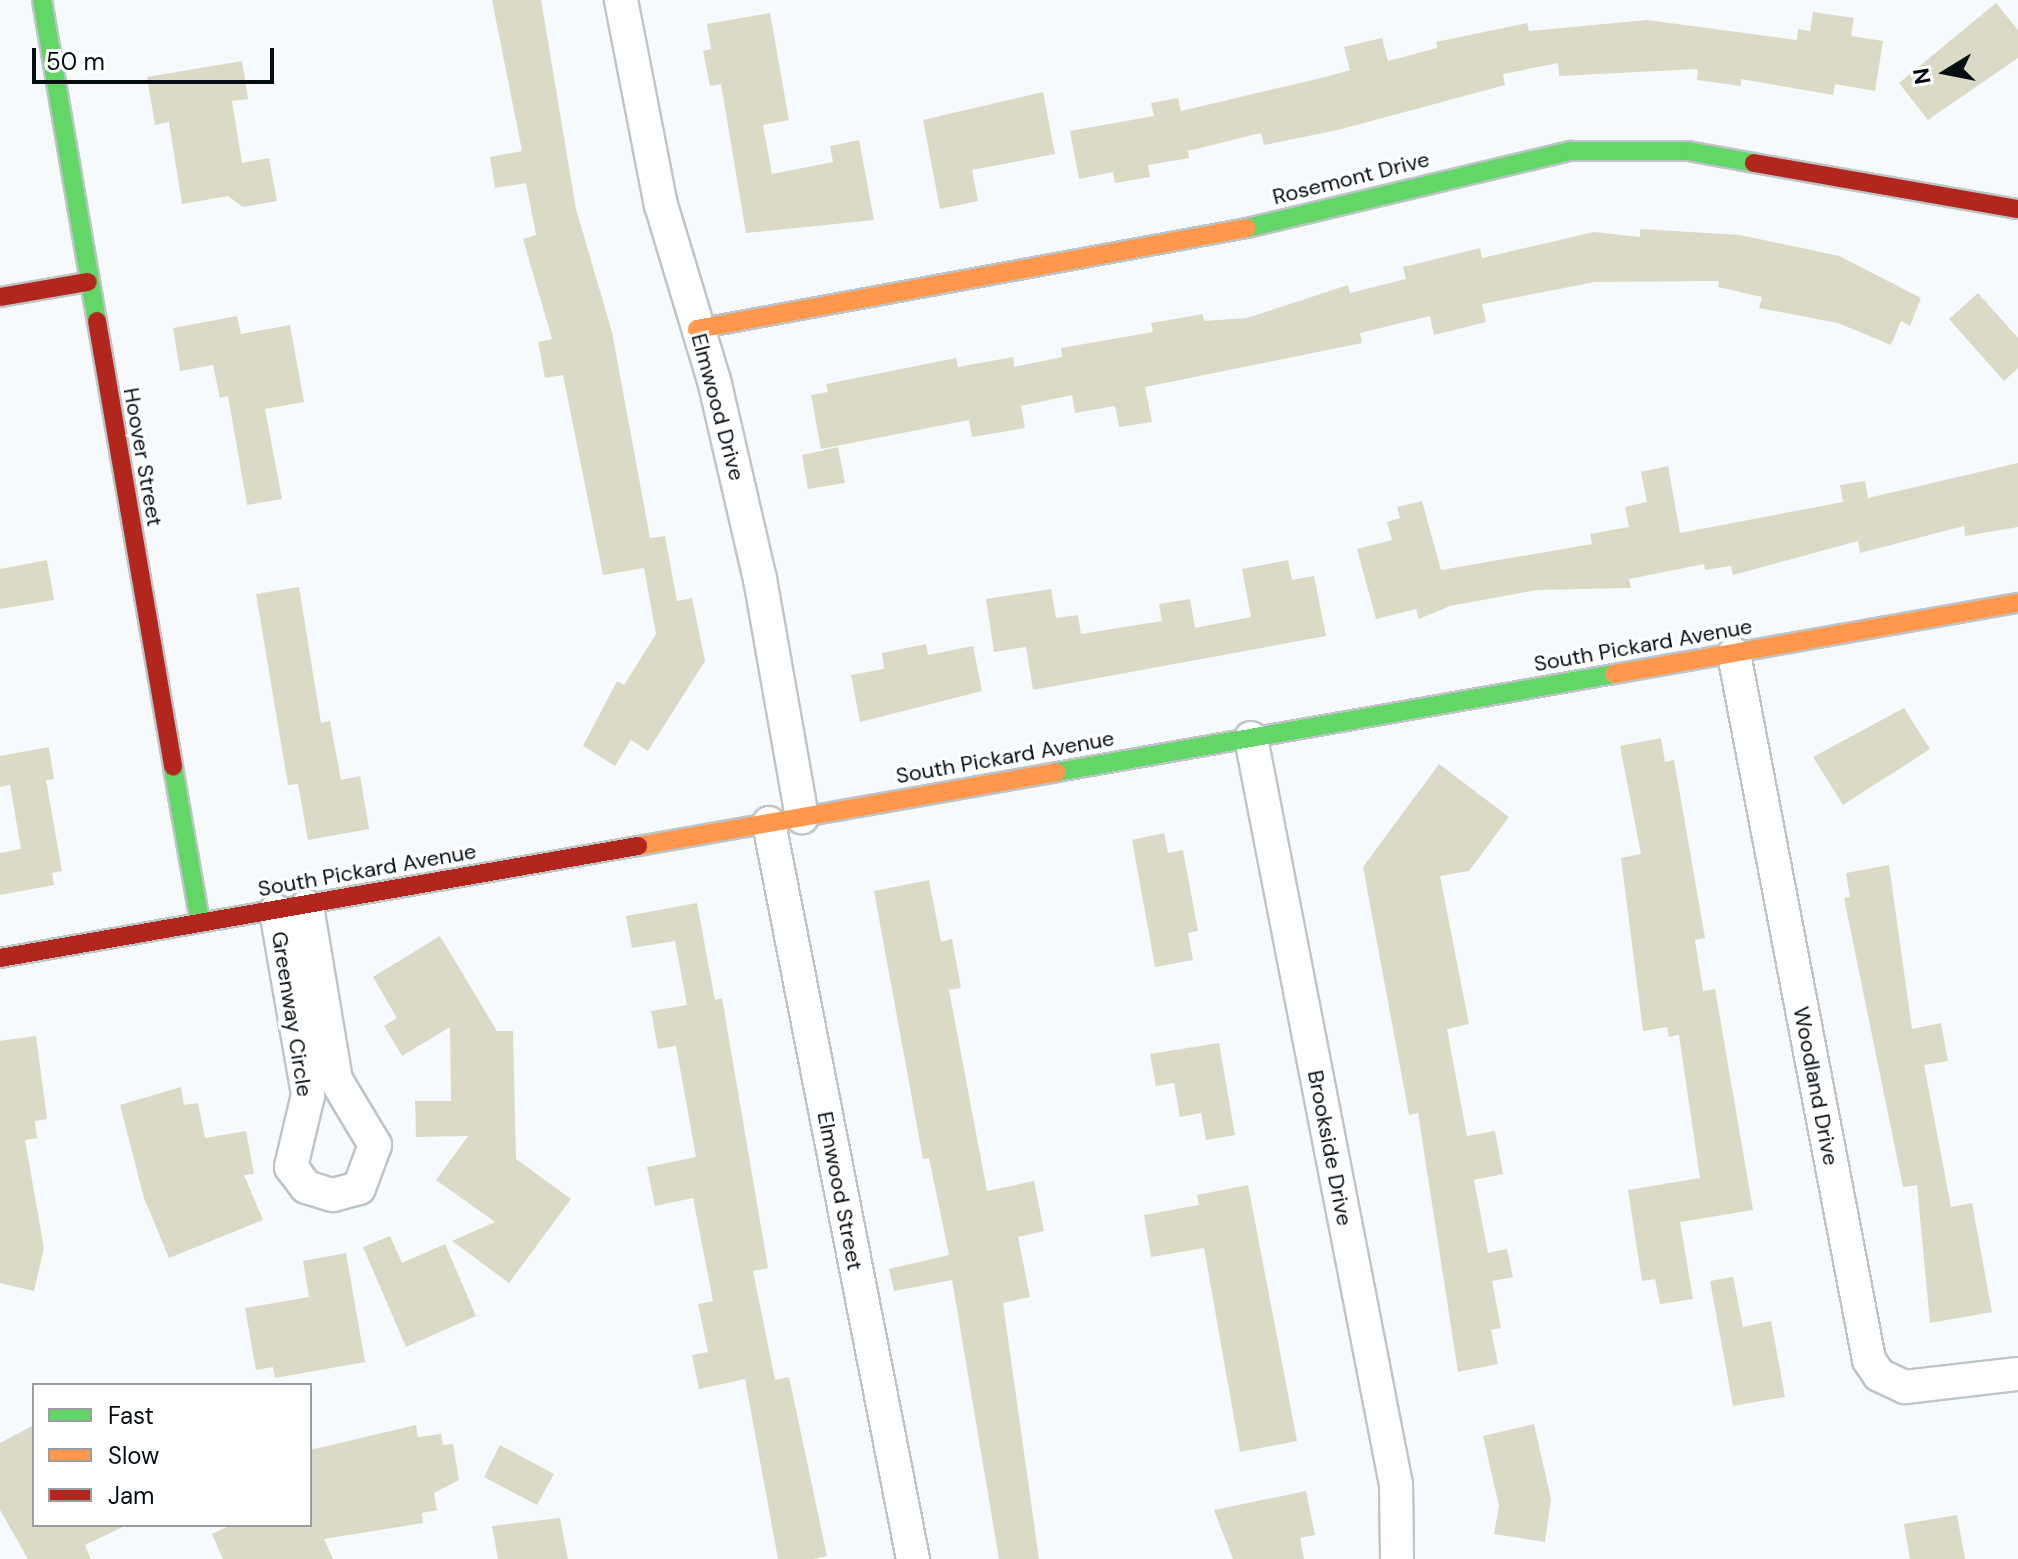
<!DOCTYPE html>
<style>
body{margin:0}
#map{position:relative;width:2018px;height:1559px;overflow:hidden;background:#f7fafc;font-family:"DM Sans",sans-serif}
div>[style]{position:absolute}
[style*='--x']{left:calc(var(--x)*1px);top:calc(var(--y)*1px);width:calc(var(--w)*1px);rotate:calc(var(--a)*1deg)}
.building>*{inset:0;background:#dbdac6}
.roads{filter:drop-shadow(2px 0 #bec5c8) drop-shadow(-2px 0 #bec5c8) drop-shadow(0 2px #bec5c8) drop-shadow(0 -2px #bec5c8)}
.street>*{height:32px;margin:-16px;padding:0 16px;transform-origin:16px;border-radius:16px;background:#fefeff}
.fast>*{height:18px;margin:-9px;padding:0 9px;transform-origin:9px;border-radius:9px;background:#63d668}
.slow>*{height:18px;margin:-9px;padding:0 9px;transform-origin:9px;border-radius:9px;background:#ff974d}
.jam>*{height:18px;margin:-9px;padding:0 9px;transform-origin:9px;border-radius:9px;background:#b3261e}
span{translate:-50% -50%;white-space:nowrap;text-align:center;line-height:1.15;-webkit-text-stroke:6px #fff;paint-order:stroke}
.street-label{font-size:22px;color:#040d12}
.legend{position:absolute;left:32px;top:1383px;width:280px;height:144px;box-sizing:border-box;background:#fff;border:2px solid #9b9ea0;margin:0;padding:10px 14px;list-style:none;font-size:24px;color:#040d12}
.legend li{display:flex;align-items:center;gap:16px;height:40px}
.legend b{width:40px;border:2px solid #9b9ea0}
.north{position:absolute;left:1906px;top:32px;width:80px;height:80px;-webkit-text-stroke:6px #fff;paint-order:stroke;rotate:260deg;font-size:22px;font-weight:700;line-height:32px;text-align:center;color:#040d12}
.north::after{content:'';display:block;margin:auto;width:28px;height:36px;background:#040d12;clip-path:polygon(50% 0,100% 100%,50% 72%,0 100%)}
.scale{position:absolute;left:32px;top:48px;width:242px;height:36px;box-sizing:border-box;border:4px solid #040d12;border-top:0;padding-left:10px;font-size:24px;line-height:28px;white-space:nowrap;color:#040d12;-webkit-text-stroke:6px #fff;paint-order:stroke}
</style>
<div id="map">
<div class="building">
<div style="clip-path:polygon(492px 0,541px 0,576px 209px,612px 332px,650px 538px,665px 536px,677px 601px,692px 598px,705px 661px,648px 751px,631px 740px,615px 766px,583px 746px,617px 681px,624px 685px,656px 634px,644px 568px,603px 575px,563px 375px,545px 378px,538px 342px,552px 339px,523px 239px,536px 235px,526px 183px,495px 188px,490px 157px,522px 151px)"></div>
<div style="clip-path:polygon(1996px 3px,2018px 30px,2018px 58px,1928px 120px,1899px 83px)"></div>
<div style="clip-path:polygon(1813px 12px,1854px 18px,1851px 36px,1883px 41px,1875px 91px,1835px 84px,1833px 95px,1741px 79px,1741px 86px,1697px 80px,1698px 69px,1559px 76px,1558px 63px,1503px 74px,1505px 85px,1338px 130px,1264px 145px,1261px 133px,1188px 151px,1189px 158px,1148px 165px,1150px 177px,1115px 183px,1113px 172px,1079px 179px,1070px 131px,1154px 116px,1151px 103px,1178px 98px,1181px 111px,1325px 77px,1350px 70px,1344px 47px,1382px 38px,1388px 61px,1437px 48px,1436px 42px,1527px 23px,1529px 31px,1647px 20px,1797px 40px,1798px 29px,1810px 31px)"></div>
<div style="clip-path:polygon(770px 13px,789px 120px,763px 125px,772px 174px,833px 162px,830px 146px,859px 140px,874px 220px,746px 233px,721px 84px,710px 86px,703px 51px,711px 49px,707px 24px)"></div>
<div style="clip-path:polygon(242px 61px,248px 99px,232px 101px,242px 163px,269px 158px,277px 201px,243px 207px,228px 196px,182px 204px,169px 122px,155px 125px,147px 77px)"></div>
<div style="clip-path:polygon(1043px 92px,1055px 154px,972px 170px,978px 201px,940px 209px,923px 120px)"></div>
<div style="clip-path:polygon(1640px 229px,1740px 235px,1839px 256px,1921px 298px,1910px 326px,1901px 321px,1891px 345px,1838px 323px,1759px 308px,1762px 297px,1718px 287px,1719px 281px,1595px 282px,1482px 304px,1486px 322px,1434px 335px,1430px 316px,1360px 333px,1362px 343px,1145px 387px,1152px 422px,1119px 427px,1115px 406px,1075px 413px,1072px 395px,1021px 406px,1025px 428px,972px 437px,969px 420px,821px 449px,811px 395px,828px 392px,826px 384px,956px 358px,958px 367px,1013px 357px,1014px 367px,1062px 357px,1061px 348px,1153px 332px,1151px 323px,1203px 314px,1204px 321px,1247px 318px,1348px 285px,1350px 293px,1406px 279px,1403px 267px,1480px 248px,1482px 258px,1594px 232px,1640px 237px)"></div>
<div style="clip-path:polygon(1978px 293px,2018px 338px,2018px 368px,2004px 381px,1949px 319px)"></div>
<div style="clip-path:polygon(237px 316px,241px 334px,290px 325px,304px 402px,265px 409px,282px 499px,247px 505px,228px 396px,220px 398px,213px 365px,180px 371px,173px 328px)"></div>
<div style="clip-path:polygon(838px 447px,845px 483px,808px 489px,802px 455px)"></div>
<div style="clip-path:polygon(2018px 463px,2018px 527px,1965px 536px,1964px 526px,1860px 553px,1858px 541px,1733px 575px,1731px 566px,1705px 570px,1704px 564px,1629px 579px,1631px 588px,1537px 590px,1450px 606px,1419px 619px,1416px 609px,1376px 619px,1357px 549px,1392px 540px,1387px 522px,1400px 518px,1397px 507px,1422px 501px,1441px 570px,1592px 544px,1590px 534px,1629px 527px,1625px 507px,1647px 502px,1641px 472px,1668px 466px,1680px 533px,1843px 502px,1840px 485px,1865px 481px,1868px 498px)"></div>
<div style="clip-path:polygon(47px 560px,54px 600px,0 609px,0 569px)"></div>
<div style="clip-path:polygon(1288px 560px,1292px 580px,1314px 576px,1326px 636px,1033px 690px,1026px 647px,994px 652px,986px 599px,1051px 589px,1056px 618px,1078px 615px,1081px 634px,1162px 621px,1159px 604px,1190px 599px,1195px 628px,1251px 617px,1242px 569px)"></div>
<div style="clip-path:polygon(299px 587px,321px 723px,330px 721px,341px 780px,360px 776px,369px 829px,308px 840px,298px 784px,288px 785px,256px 594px)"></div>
<div style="clip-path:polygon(926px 644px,928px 655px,973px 646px,982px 691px,860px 722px,851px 675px,884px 669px,882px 653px)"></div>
<div style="clip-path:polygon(1904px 708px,1930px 749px,1843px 805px,1813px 757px)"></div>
<div style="clip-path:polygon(1661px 738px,1665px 762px,1674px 760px,1705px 938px,1695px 940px,1703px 991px,1715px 989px,1753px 1210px,1680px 1222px,1693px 1299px,1660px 1304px,1655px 1279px,1642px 1281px,1628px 1190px,1700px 1178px,1679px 1035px,1669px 1037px,1667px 1027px,1643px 1031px,1621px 858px,1641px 854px,1620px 746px)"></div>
<div style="clip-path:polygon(49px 747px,54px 779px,46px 780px,62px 871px,52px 873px,54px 885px,0 895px,0 853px,21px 849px,10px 785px,0 787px,0 756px)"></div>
<div style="clip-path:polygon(1439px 764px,1509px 817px,1469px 871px,1440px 876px,1469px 1024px,1447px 1029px,1467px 1136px,1495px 1131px,1503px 1174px,1474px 1180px,1488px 1253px,1507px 1249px,1513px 1277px,1492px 1281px,1501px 1328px,1491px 1330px,1498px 1364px,1458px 1372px,1418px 1113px,1409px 1115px,1363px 867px)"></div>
<div style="clip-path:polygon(1164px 833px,1168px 853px,1183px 850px,1198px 931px,1188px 933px,1193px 960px,1155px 967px,1132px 840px)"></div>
<div style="clip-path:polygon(1889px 865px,1912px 1029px,1941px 1023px,1948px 1061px,1924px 1065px,1951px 1207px,1972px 1203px,1992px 1312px,1930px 1323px,1917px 1185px,1903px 1187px,1844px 898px,1850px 897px,1846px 873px)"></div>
<div style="clip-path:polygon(929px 880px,941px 942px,952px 939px,961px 988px,949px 990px,987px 1191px,1034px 1181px,1044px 1231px,1018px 1237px,1030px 1297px,1003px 1303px,1039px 1559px,999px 1559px,952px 1280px,894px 1291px,889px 1269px,949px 1255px,929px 1158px,923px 1159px,874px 891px)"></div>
<div style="clip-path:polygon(697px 903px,715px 1000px,722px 998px,768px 1268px,753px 1271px,775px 1380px,789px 1377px,827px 1556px,813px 1559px,778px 1559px,745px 1379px,699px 1389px,692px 1355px,708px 1352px,698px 1304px,713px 1301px,693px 1198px,655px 1206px,647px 1167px,696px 1157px,676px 1046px,658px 1049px,651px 1011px,687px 1005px,675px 941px,632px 948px,626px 916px)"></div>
<div style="clip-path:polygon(440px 936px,497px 1031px,513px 1031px,516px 1159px,571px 1199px,509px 1283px,452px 1241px,495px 1222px,436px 1180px,468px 1136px,416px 1137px,415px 1101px,451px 1101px,450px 1027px,402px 1056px,384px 1026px,397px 1018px,373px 977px)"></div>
<div style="clip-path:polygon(36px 1036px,47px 1119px,35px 1121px,37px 1138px,25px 1140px,44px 1248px,34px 1291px,0 1283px,0 1041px)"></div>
<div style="clip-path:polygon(1219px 1043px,1235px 1135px,1206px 1140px,1201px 1113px,1180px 1117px,1174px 1083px,1156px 1086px,1150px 1054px)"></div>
<div style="clip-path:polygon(181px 1087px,184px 1105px,198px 1103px,205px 1138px,246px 1131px,254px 1174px,244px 1175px,263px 1220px,169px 1258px,144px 1198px,120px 1105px)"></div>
<div style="clip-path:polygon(1248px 1185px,1297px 1441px,1240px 1452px,1204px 1248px,1151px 1257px,1144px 1215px,1199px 1205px,1197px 1195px)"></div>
<div style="clip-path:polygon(390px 1236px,402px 1263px,445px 1244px,476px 1316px,406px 1347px,363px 1247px)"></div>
<div style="clip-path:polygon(346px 1253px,365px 1362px,275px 1378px,273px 1367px,256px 1370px,245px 1308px,309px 1297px,303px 1261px)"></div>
<div style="clip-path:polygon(1733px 1277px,1743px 1327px,1771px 1321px,1785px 1397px,1733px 1406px,1710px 1281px)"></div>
<div style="clip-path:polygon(1534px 1424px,1551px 1499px,1545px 1542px,1494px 1534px,1499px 1506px,1483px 1436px)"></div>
<div style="clip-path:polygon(34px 1425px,34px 1525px,127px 1525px,85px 1545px,91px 1559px,28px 1559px,0 1510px,0 1443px)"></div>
<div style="clip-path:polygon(416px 1425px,418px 1437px,441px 1434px,443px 1445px,453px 1444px,459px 1480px,434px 1493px,437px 1510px,422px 1513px,423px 1523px,324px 1539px,333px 1559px,223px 1559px,212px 1534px,231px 1525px,310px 1525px,310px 1450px)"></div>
<div style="clip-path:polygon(500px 1445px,554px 1474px,537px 1505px,484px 1477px)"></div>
<div style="clip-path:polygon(1306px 1491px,1315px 1535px,1300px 1538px,1304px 1559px,1233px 1559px,1214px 1510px)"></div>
<div style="clip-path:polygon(1957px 1515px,1965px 1559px,1910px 1559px,1904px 1524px)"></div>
<div style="clip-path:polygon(560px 1518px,568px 1559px,498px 1559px,492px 1526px)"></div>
</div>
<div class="roads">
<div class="street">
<div style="--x:621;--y:0;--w:209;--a:79"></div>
<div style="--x:661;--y:205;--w:183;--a:73.2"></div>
<div style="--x:714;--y:380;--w:204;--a:77"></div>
<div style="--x:760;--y:579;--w:242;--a:80"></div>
<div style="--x:1734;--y:654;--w:719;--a:79.17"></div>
<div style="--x:1869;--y:1360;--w:18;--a:56"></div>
<div style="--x:1879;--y:1375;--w:29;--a:25"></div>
<div style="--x:1905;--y:1387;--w:114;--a:-6.6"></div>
<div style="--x:1251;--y:738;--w:761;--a:79.01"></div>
<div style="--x:1396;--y:1485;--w:74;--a:89.2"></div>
<div style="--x:769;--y:823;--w:750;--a:78.93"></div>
<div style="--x:276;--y:911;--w:187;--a:80.1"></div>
<div style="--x:308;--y:1095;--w:74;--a:103.3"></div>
<div style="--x:291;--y:1167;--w:25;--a:53"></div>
<div style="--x:306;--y:1187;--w:28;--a:17"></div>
<div style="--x:333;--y:1195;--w:27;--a:-15"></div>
<div style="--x:359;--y:1188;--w:46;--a:-69.6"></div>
<div style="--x:375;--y:1145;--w:76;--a:-121"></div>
<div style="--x:336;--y:1080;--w:176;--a:-99.5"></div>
</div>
<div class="fast">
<div style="--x:42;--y:0;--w:326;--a:80.3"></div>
<div style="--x:1247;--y:228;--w:333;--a:-13.4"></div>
<div style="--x:1571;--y:151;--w:117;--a:0"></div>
<div style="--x:1688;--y:151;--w:67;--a:10.3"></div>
<div style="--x:173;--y:767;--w:157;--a:80.1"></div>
<div style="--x:1057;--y:772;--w:566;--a:-9.98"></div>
</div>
<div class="slow">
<div style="--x:697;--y:329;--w:559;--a:-10.41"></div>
<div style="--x:1614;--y:674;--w:410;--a:-10"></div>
<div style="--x:638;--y:846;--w:425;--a:-10"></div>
</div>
<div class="jam">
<div style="--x:1754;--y:163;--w:268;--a:9.9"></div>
<div style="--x:0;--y:297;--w:89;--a:-9.7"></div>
<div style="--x:97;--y:321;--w:452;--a:80.3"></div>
<div style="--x:0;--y:958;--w:648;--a:-9.96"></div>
</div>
</div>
<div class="street-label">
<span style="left:1351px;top:178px;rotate:-14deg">Rosemont Drive</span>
<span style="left:718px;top:407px;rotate:75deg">Elmwood Drive</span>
<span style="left:143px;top:457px;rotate:80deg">Hoover Street</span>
<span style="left:1643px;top:645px;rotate:-10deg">South Pickard Avenue</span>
<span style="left:1005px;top:757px;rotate:-10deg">South Pickard Avenue</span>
<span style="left:367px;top:870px;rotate:-10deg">South Pickard Avenue</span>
<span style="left:292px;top:1014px;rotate:81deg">Greenway Circle</span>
<span style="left:1816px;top:1086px;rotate:79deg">Woodland Drive</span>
<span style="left:1330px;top:1148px;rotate:79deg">Brookside Drive</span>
<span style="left:840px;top:1191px;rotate:79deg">Elmwood Street</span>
</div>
<ul class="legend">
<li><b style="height:10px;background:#63d668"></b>Fast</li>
<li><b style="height:10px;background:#ff974d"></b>Slow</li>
<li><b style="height:10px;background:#b3261e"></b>Jam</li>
</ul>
<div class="north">N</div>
<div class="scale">50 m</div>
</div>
